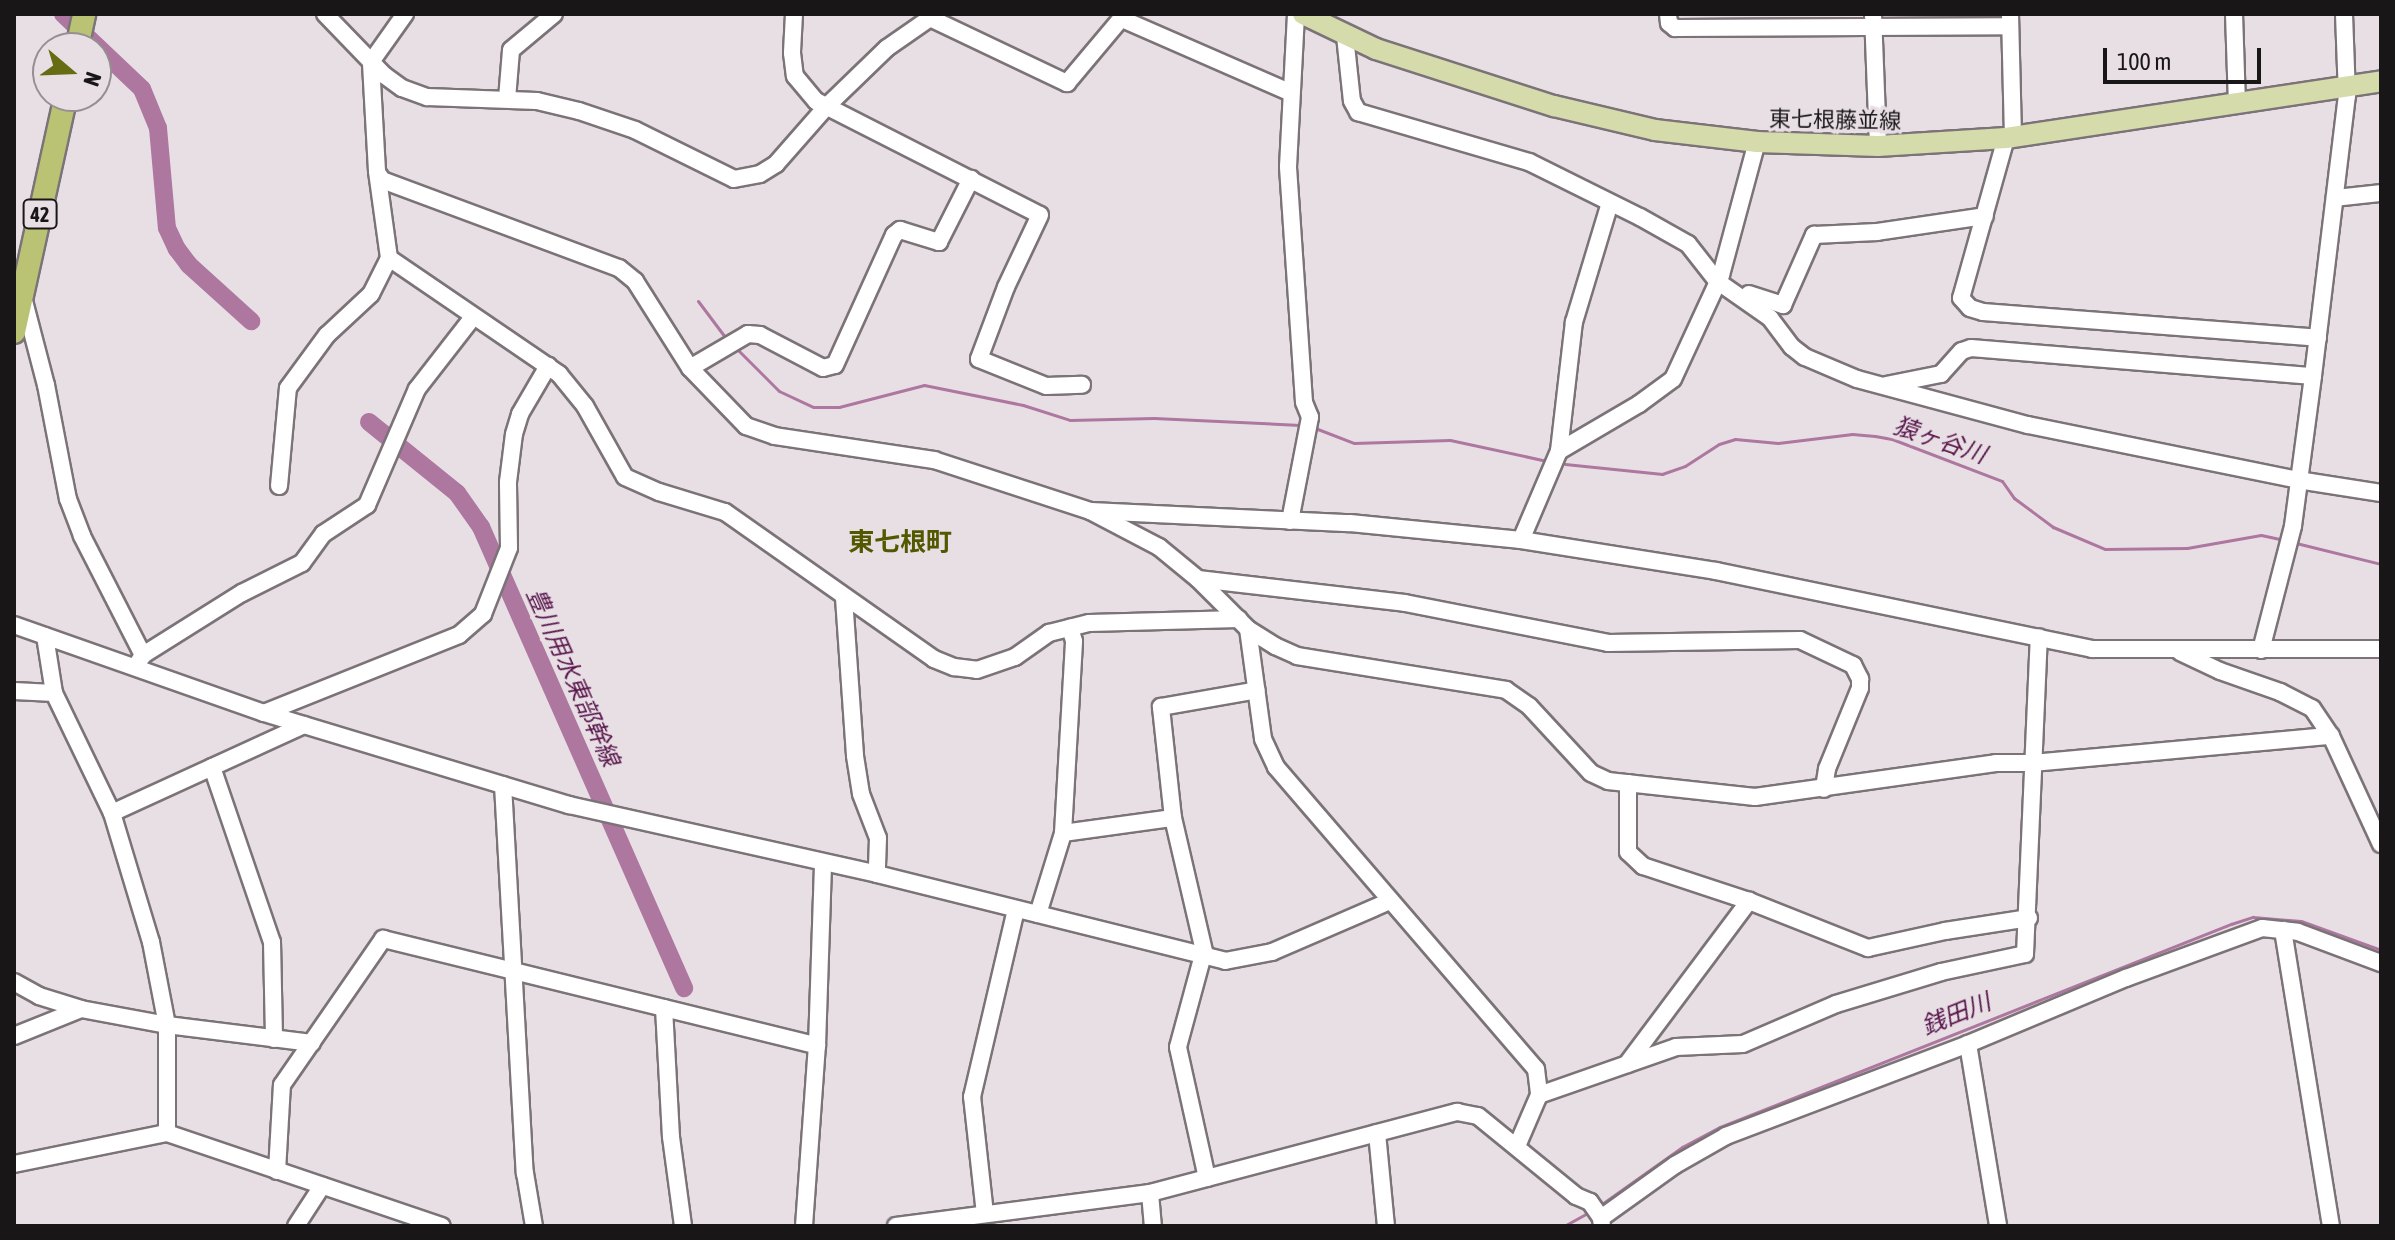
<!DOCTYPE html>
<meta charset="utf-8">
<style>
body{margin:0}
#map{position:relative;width:2395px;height:1240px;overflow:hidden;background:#e8dfe5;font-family:"Asap Condensed","Noto Sans JP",sans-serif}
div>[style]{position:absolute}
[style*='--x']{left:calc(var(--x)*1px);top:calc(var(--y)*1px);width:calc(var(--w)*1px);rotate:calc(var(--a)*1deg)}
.stream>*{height:3px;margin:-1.5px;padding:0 1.5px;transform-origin:1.5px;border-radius:1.5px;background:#ad779f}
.river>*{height:18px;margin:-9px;padding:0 9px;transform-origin:9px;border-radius:9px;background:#ad779f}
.roads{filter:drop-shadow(2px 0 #7b7378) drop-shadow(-2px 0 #7b7378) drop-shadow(0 2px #7b7378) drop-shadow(0 -2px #7b7378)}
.minor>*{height:16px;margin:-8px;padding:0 8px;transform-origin:8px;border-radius:8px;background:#fff}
.major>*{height:20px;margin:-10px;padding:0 10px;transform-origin:10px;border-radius:10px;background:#d6dbab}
.highway>*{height:22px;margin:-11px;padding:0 11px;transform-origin:11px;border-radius:11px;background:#bac373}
span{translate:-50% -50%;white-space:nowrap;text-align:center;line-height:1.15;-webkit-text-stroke:7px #e8dfe5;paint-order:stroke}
.shield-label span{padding:2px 6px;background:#e8dfe5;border:2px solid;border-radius:6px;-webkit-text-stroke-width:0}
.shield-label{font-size:20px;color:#191618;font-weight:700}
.street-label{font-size:22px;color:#191618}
.water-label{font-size:24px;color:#58154b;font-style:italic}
.quarter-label{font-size:26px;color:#525800;font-weight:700}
.frame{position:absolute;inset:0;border:16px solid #191618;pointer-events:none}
.north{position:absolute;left:32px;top:32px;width:80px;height:80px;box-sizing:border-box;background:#e8dfe5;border:2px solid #958f93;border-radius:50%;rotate:109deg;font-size:22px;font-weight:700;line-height:32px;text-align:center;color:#191618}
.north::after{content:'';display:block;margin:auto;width:28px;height:36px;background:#656c11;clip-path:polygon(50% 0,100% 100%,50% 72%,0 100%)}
.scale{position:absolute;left:2103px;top:48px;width:158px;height:36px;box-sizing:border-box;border:4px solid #191618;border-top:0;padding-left:10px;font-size:24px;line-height:28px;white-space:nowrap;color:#191618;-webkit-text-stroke:6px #e8dfe5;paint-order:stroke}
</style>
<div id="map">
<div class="stream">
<div style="--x:698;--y:301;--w:45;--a:53.1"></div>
<div style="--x:737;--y:349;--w:59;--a:45"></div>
<div style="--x:779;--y:391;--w:38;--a:25"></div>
<div style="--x:814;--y:407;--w:25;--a:0"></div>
<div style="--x:839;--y:407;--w:88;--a:-14.5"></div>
<div style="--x:924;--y:385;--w:101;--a:11.4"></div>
<div style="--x:1023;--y:405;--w:49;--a:17.7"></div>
<div style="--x:1070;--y:420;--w:84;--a:-1.4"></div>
<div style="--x:1154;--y:418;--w:146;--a:2.7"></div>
<div style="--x:1315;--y:428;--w:42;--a:21"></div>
<div style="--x:1354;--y:443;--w:96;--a:-1.8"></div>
<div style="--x:1450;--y:440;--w:99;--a:12.2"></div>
<div style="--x:1565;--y:464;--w:98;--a:5.9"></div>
<div style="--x:1662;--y:474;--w:24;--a:-19"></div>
<div style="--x:1685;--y:466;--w:40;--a:-32.9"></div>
<div style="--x:1719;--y:444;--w:17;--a:-17"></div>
<div style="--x:1735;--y:439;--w:43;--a:5.3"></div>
<div style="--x:1778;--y:443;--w:75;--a:-6.9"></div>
<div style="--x:1852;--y:434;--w:23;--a:5"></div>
<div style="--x:1875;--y:436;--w:17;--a:10"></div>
<div style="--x:1892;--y:439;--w:118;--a:20.9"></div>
<div style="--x:2002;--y:481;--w:21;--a:55"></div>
<div style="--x:2014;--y:498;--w:49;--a:36.6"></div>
<div style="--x:2053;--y:527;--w:56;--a:22.9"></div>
<div style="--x:2105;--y:549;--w:82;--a:-0.7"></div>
<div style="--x:2187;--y:548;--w:75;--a:-10"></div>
<div style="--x:2261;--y:535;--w:25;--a:12"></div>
<div style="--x:2296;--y:543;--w:88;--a:13.9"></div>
<div style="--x:1599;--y:1206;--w:102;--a:-35.4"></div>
<div style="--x:1682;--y:1147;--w:43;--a:-27.8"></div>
<div style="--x:1720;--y:1127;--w:550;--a:-21.67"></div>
<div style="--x:2231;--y:924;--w:23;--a:-18"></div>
<div style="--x:2253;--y:917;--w:48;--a:4.8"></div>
<div style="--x:2301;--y:921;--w:85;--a:19.9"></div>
<div style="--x:1564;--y:1226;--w:29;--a:-29"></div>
</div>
<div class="river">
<div style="--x:63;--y:14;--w:109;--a:43.5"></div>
<div style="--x:142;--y:89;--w:42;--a:67.7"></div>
<div style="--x:158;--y:128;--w:100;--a:84.9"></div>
<div style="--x:167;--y:228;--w:23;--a:65"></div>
<div style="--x:177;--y:249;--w:20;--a:53"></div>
<div style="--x:189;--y:265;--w:84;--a:42.1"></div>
<div style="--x:369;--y:422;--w:113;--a:38.9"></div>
<div style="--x:457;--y:493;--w:42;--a:54.8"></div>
<div style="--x:481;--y:527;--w:504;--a:66.23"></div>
</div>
<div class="roads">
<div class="minor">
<div style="--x:325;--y:14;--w:85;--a:46"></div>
<div style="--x:384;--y:75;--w:22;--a:36"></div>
<div style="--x:402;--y:88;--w:27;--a:20"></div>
<div style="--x:427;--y:97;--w:110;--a:2.1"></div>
<div style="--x:537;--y:101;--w:43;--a:13.4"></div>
<div style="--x:579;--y:111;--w:59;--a:18.7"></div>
<div style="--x:635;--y:130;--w:110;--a:26.3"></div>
<div style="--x:734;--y:179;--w:26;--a:-11"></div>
<div style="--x:760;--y:174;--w:19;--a:-32"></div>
<div style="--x:776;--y:164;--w:77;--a:-48.7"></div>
<div style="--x:827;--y:106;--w:83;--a:-44"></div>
<div style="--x:887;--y:48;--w:60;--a:-34.8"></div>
<div style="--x:794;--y:14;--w:39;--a:93"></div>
<div style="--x:792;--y:53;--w:23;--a:83"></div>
<div style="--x:795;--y:76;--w:33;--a:50"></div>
<div style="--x:816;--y:101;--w:251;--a:27"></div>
<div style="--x:1040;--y:215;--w:80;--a:115.3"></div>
<div style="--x:1006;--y:287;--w:77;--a:110.6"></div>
<div style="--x:979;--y:359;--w:72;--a:21.9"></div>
<div style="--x:1046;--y:386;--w:36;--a:-2"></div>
<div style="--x:1668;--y:14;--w:9;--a:84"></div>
<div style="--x:1669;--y:23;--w:8;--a:40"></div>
<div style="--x:1675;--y:28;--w:335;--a:-0.3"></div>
<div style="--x:1873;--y:14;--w:132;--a:87.8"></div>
<div style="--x:2010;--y:14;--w:123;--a:88.6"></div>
<div style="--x:2234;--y:14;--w:90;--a:88.1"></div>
<div style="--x:930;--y:18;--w:152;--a:25.4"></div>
<div style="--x:1067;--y:83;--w:90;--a:-50"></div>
<div style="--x:1122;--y:19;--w:184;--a:23.6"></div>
<div style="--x:1345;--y:36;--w:65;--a:83.9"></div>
<div style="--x:1352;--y:101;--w:13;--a:61"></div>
<div style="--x:1358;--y:112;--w:178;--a:16.3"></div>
<div style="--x:1529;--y:162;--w:124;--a:26.4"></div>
<div style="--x:1640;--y:217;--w:55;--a:29.4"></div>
<div style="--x:1688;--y:244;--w:47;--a:51.9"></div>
<div style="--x:1717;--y:281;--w:65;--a:34.9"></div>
<div style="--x:1770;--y:318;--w:36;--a:53"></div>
<div style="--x:1792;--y:347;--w:16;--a:38"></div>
<div style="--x:1805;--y:357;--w:56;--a:22.9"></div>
<div style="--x:1857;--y:379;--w:177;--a:15.1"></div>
<div style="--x:2028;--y:425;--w:276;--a:11.5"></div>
<div style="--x:2298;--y:480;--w:84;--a:8.9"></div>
<div style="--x:507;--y:99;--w:49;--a:-85.3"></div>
<div style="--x:511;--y:50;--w:56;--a:-39.9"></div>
<div style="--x:2006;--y:138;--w:166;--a:105.7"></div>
<div style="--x:1961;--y:298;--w:13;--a:48"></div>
<div style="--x:1970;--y:308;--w:14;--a:17"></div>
<div style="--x:1983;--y:312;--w:336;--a:4.4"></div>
<div style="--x:379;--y:175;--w:6;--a:59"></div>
<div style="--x:382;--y:180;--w:253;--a:20.4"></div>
<div style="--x:619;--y:268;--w:21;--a:39"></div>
<div style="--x:635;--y:281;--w:103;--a:57.7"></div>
<div style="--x:690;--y:368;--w:81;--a:46"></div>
<div style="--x:746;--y:426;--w:31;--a:19"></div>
<div style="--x:775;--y:436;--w:161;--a:8.6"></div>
<div style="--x:934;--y:460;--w:164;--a:18.1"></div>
<div style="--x:1090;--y:511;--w:78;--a:27.6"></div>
<div style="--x:1159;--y:547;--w:50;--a:39.4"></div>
<div style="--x:1198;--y:579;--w:71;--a:45"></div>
<div style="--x:1248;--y:629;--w:32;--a:32"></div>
<div style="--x:1275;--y:646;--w:24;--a:24"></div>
<div style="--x:1297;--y:656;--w:212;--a:9.2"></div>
<div style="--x:1506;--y:690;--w:28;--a:35"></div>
<div style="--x:1529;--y:706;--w:91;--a:47.2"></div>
<div style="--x:1591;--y:773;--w:19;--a:25"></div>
<div style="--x:1608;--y:781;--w:148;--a:6.2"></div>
<div style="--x:1755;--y:797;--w:243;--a:-8"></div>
<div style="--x:1996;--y:763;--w:36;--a:0"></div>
<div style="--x:2032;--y:763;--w:300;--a:-5.2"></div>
<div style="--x:2335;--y:198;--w:46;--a:-6.2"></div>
<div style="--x:389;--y:258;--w:206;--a:34.3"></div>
<div style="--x:559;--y:374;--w:41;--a:50.9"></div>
<div style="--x:585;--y:406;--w:81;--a:60.6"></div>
<div style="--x:625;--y:477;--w:37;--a:24"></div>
<div style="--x:659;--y:492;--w:69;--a:16.9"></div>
<div style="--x:725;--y:512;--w:256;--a:35.1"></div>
<div style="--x:934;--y:659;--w:22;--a:22"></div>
<div style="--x:954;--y:667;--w:23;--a:7"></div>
<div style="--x:977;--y:670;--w:40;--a:-18.9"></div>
<div style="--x:1015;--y:657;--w:42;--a:-35.2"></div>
<div style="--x:1049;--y:633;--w:41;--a:-14"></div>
<div style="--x:1089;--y:623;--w:150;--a:-1.5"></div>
<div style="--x:1749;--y:294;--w:36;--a:18"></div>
<div style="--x:1783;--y:305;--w:77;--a:-66.1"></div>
<div style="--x:1814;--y:235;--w:63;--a:-2.7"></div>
<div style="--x:1877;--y:232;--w:109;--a:-8.4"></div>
<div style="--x:23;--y:297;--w:91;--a:75.4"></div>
<div style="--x:46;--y:385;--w:116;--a:79.1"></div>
<div style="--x:68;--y:499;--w:40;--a:69"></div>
<div style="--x:82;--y:536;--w:134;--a:62.9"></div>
<div style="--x:690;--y:368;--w:67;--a:-30.4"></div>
<div style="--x:748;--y:334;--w:12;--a:5"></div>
<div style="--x:760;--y:335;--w:71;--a:27.6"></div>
<div style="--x:823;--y:368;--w:12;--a:-14"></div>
<div style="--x:835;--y:365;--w:143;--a:-65.6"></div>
<div style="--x:894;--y:235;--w:8;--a:-40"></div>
<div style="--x:900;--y:230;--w:41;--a:17.1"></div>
<div style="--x:939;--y:242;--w:71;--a:-63.1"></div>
<div style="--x:1886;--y:385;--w:56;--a:-11.3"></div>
<div style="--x:1941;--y:374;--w:31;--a:-48"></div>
<div style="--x:1962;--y:351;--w:9;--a:-18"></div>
<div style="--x:1971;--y:348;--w:343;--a:4.7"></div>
<div style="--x:1559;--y:451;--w:93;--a:-30.4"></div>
<div style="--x:1639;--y:404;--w:42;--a:-36.3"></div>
<div style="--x:1673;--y:379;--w:115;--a:-65.2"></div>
<div style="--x:1721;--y:275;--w:138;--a:-74.9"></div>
<div style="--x:279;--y:486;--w:98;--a:-84.8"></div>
<div style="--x:288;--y:388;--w:66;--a:-53.7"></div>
<div style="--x:327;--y:335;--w:60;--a:-43"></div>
<div style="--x:371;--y:294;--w:40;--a:-63.4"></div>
<div style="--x:389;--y:258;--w:88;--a:-97.9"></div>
<div style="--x:377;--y:171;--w:109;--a:-93.2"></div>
<div style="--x:371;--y:62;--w:59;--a:-54.7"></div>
<div style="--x:1091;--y:511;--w:259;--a:2.7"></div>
<div style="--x:1350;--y:523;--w:172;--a:5.7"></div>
<div style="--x:1521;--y:540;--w:197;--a:9"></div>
<div style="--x:1716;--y:571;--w:384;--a:11.7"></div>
<div style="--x:2092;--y:649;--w:289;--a:0"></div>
<div style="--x:1290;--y:521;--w:106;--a:-79.1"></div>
<div style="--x:1310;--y:417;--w:16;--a:-112"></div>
<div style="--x:1304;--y:402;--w:236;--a:-93.9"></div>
<div style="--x:1288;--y:167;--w:153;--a:-87"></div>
<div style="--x:1521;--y:540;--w:97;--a:-66.9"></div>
<div style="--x:1559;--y:451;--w:130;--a:-83.4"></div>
<div style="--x:1574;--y:322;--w:124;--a:-73.2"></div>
<div style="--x:1198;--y:579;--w:208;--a:6.6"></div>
<div style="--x:1405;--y:603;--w:207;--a:11.1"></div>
<div style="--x:1608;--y:643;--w:192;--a:-0.9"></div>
<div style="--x:1800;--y:640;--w:59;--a:25.3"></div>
<div style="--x:1853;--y:665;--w:16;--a:63"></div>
<div style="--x:1860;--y:679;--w:9;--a:90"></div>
<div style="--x:1860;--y:688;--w:87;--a:112.2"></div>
<div style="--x:1827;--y:769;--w:20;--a:99"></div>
<div style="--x:844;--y:598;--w:158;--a:86"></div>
<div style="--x:855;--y:756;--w:38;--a:81"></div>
<div style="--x:861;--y:794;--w:47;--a:68.9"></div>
<div style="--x:878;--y:838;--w:36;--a:92"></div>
<div style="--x:14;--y:625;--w:265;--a:19.4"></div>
<div style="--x:264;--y:713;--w:319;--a:16.8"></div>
<div style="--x:569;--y:805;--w:316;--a:12.6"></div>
<div style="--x:877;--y:874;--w:359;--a:14"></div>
<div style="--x:1225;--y:961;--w:48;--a:-10.8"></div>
<div style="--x:1272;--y:952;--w:129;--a:-23.4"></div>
<div style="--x:1248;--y:629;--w:111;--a:82.2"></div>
<div style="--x:1263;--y:739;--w:31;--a:65"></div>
<div style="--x:1276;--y:767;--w:399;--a:49.3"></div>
<div style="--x:1536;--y:1069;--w:26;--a:83"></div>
<div style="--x:1539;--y:1095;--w:56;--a:113.3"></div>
<div style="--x:45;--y:636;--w:58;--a:81"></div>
<div style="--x:54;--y:693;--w:133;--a:64.2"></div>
<div style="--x:112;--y:813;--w:135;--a:73.2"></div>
<div style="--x:151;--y:942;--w:85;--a:79.1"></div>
<div style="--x:167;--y:1025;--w:108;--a:90"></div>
<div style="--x:2261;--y:650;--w:128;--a:-75.5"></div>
<div style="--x:2293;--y:526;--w:151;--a:-82.4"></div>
<div style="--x:2313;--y:376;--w:282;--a:-83.1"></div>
<div style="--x:2347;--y:96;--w:82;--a:-92.1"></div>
<div style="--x:2180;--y:652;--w:44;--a:25.4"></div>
<div style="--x:2220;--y:671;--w:64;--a:19.3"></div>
<div style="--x:2280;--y:692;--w:36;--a:27"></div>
<div style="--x:2312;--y:708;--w:34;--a:56"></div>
<div style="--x:2331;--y:736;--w:119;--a:65.2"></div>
<div style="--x:136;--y:666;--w:13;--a:-58"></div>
<div style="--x:143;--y:655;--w:117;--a:-32.1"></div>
<div style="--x:242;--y:593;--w:67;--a:-26.6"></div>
<div style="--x:302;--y:563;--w:36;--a:-54"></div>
<div style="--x:323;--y:534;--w:53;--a:-33.4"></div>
<div style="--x:367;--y:505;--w:126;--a:-66.7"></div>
<div style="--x:417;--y:389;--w:91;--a:-52.1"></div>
<div style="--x:14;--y:691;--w:40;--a:2.9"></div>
<div style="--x:264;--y:713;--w:210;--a:-21.8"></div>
<div style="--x:459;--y:635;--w:32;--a:-41"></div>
<div style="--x:483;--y:614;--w:71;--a:-68.5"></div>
<div style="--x:509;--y:548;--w:66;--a:-90.9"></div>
<div style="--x:508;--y:482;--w:48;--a:-82.9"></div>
<div style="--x:514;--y:434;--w:21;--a:-73"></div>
<div style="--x:520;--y:414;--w:56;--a:-59.7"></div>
<div style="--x:212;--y:767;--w:185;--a:71.1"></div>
<div style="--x:272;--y:942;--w:97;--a:88.8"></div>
<div style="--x:1628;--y:783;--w:69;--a:90"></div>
<div style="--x:1628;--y:852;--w:21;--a:43"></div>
<div style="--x:1643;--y:866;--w:112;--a:18.3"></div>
<div style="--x:1749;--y:901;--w:128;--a:21.6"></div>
<div style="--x:1868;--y:948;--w:79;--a:-12.4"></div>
<div style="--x:1945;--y:931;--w:85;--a:-8.8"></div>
<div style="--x:503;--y:785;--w:389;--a:86.8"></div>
<div style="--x:525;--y:1173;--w:54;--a:80.4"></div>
<div style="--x:112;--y:813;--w:211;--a:-24.6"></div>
<div style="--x:1063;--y:833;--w:111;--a:-7.8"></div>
<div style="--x:1038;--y:914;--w:85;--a:-72.8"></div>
<div style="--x:1063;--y:833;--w:192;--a:-86.7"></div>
<div style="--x:1074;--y:641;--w:14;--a:-107"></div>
<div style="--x:2283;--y:930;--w:300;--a:80.8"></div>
<div style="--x:14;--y:982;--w:29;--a:29"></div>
<div style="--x:39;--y:996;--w:44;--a:17.2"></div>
<div style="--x:81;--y:1009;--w:87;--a:10.5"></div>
<div style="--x:167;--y:1025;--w:146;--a:7.1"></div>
<div style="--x:664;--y:1008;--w:129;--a:86.9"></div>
<div style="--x:671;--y:1137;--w:90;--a:82.3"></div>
<div style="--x:14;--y:1036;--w:72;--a:-21.9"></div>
<div style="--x:1968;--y:1044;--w:171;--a:-22.7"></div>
<div style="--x:2126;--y:978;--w:145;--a:-20.2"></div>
<div style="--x:2262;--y:928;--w:36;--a:6"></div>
<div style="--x:2298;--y:932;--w:89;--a:20.5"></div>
<div style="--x:1627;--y:1064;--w:204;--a:-53.2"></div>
<div style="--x:1539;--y:1095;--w:145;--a:-19.3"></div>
<div style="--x:1676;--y:1047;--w:67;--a:-2.6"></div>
<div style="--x:1743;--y:1044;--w:101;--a:-23.3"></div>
<div style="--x:1836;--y:1004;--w:110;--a:-16.9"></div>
<div style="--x:1941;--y:972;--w:86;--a:-12.1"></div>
<div style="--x:2025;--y:954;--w:317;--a:-87.5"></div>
<div style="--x:1377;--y:1133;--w:93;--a:84.5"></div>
<div style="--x:14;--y:1164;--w:156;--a:-11.5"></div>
<div style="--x:167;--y:1133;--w:290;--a:18.7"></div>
<div style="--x:277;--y:1171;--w:86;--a:-86.7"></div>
<div style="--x:282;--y:1085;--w:178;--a:-55.3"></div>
<div style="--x:383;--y:939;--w:447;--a:13.8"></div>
<div style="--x:1207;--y:1178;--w:134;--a:-102.5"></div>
<div style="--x:1178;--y:1047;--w:99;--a:-74.8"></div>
<div style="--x:1204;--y:951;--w:137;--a:-103.1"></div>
<div style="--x:1173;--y:818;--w:112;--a:-96.2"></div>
<div style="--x:1161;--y:707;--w:97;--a:-10"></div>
<div style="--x:1150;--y:1193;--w:33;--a:85"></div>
<div style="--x:985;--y:1214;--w:118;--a:-96.3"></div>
<div style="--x:972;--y:1097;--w:193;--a:-76.8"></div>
<div style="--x:1601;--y:1218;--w:91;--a:-35.6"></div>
<div style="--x:1675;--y:1165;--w:59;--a:-29.6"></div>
<div style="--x:1726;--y:1136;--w:259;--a:-20.8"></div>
<div style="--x:1968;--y:1044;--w:184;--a:80.6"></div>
<div style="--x:296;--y:1226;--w:48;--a:-57"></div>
<div style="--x:804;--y:1226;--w:180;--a:-85.9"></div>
<div style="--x:817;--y:1046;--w:183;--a:-88.1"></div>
<div style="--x:896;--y:1226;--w:256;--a:-7.4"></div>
<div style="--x:1150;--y:1193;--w:318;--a:-14.8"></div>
<div style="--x:1457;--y:1112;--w:21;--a:11"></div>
<div style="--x:1478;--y:1116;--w:127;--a:39.2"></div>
<div style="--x:1576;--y:1196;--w:15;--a:23"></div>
<div style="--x:1590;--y:1202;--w:19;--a:55"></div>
<div style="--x:1601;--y:1218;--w:8;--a:83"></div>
</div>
<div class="major">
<div style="--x:1303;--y:14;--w:81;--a:25.6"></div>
<div style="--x:1376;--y:49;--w:187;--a:17.8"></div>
<div style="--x:1554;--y:106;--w:104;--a:13.4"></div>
<div style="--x:1655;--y:130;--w:103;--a:6.7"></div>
<div style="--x:1757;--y:142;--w:121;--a:1.9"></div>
<div style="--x:1878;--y:146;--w:128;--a:-3.6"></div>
<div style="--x:2006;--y:138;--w:379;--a:-8.6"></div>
</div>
<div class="highway">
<div style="--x:77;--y:48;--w:35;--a:-78"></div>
<div style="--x:14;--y:332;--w:242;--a:-77.6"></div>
</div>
</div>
<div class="shield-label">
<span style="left:40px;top:214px">42</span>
</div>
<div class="street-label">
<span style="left:1835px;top:120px;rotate:1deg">東七根藤並線</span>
</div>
<div class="water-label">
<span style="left:1940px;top:440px;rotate:19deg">猿ヶ谷川</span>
<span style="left:573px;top:677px;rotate:66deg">豊川用水東部幹線</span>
<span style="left:1956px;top:1014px;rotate:-22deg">銭田川</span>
</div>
<div class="quarter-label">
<span style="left:900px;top:543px">東七根町</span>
</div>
<div class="frame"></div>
<div class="north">N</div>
<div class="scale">100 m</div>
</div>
